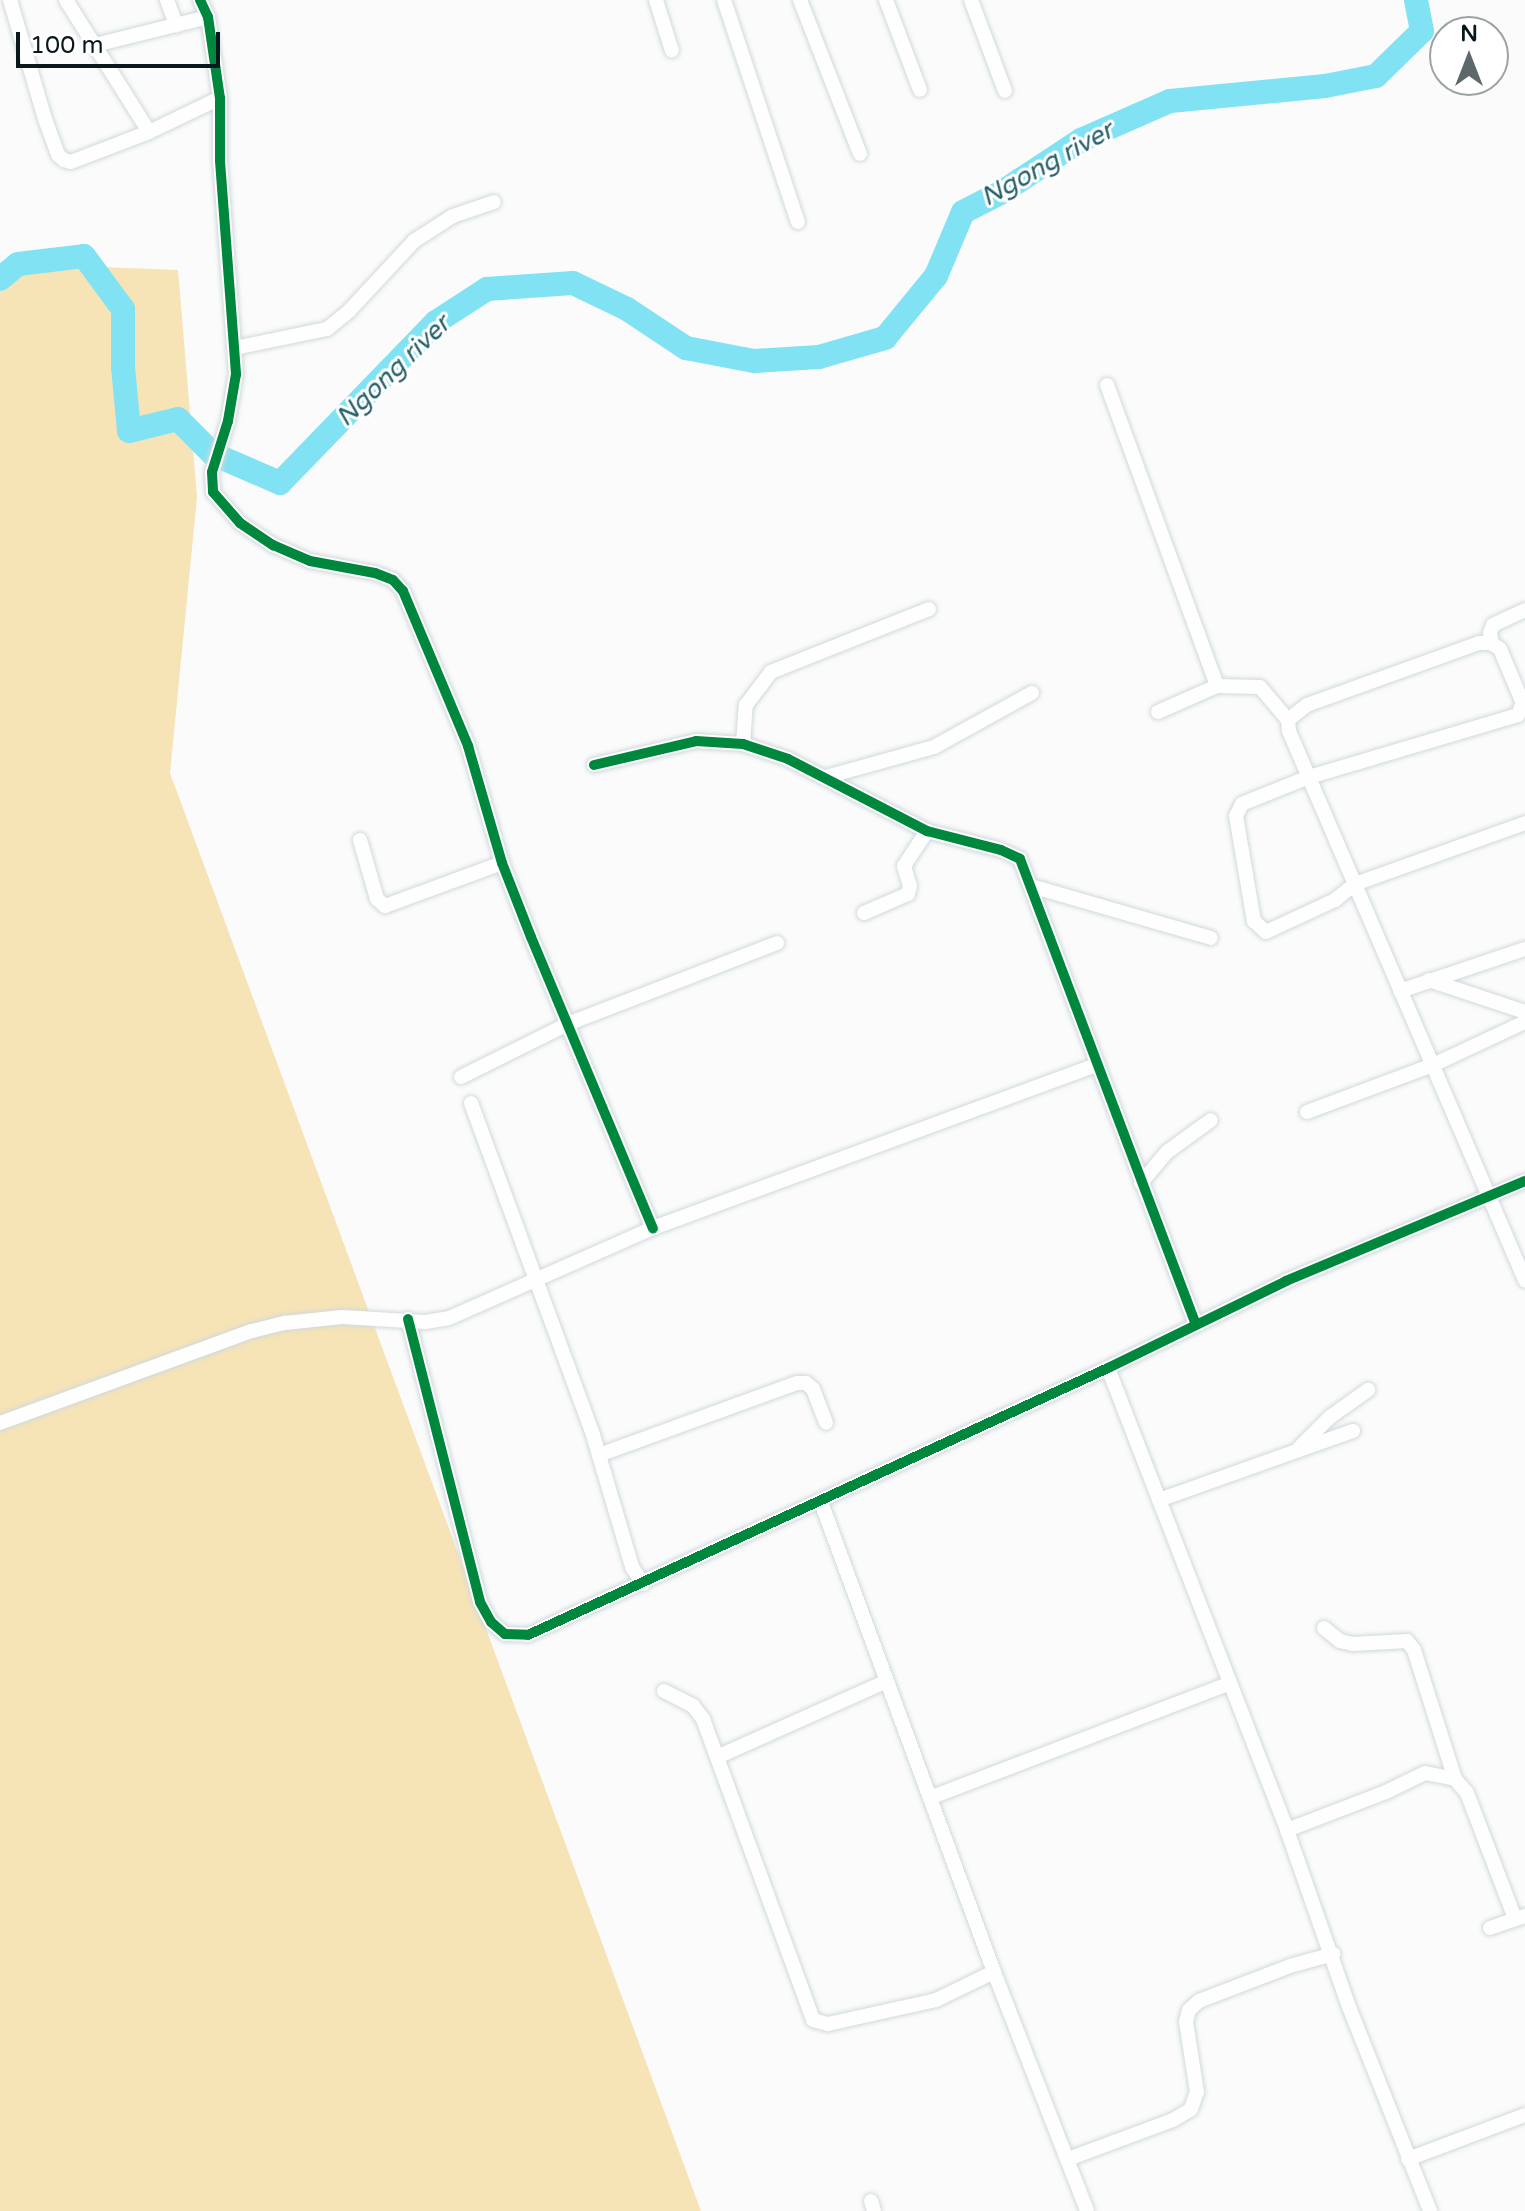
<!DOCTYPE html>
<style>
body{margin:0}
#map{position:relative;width:1525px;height:2211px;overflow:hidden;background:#fbfbfb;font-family:"Varela Round",sans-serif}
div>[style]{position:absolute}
.green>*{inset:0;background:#f6e4b7}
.river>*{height:24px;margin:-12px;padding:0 12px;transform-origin:12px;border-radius:12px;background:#80e2f3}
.roads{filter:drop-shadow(0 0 2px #d0d9dc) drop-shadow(0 0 2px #d0d9dc)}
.minor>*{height:14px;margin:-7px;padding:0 7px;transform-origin:7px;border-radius:7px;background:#fefefe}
.cycleway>*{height:10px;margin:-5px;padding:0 5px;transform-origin:5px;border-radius:5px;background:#00873e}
span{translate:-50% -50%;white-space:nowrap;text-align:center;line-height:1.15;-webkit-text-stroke:6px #fff;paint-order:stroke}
.water-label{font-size:26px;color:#28606a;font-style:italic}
.north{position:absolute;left:1429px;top:16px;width:80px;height:80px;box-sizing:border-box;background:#fff;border:2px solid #9ca3a5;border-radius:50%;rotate:0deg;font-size:22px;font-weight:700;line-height:32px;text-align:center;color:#07191d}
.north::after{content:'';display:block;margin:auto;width:28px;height:36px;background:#5c686b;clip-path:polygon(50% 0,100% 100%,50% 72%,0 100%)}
.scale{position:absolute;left:16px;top:32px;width:204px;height:36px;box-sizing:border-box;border:4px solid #07191d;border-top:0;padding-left:10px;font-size:24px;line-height:28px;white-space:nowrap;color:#07191d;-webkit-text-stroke:6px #fff;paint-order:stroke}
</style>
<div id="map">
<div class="green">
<div style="clip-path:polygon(0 263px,178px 270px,197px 497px,170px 773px,701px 2211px,0 2211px)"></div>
</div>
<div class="river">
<div style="left:0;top:279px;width:23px;rotate:-40deg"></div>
<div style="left:18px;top:264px;width:66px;rotate:-6.9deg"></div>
<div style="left:84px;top:256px;width:66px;rotate:53.7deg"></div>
<div style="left:123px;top:309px;width:58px;rotate:90deg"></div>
<div style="left:123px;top:367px;width:64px;rotate:84.6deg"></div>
<div style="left:129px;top:431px;width:50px;rotate:-13.8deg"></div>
<div style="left:178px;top:419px;width:49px;rotate:45deg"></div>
<div style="left:213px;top:454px;width:73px;rotate:23.4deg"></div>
<div style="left:280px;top:483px;width:224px;rotate:-45.9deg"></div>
<div style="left:436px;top:322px;width:61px;rotate:-32.9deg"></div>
<div style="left:487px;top:289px;width:86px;rotate:-4deg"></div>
<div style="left:573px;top:283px;width:60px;rotate:25.7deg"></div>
<div style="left:627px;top:309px;width:71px;rotate:33.5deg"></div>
<div style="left:686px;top:348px;width:69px;rotate:10.8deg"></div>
<div style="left:754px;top:361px;width:65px;rotate:-3.5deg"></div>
<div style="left:819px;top:357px;width:69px;rotate:-16.1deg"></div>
<div style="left:885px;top:338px;width:80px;rotate:-50.6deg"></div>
<div style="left:936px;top:276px;width:69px;rotate:-67.1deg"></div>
<div style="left:963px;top:212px;width:44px;rotate:-27.1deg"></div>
<div style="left:1002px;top:192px;width:95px;rotate:-33.4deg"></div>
<div style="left:1081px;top:140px;width:97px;rotate:-23.7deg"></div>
<div style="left:1170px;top:101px;width:156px;rotate:-5.5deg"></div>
<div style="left:1325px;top:86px;width:52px;rotate:-11.1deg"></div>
<div style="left:1376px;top:76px;width:64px;rotate:-44.4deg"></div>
<div style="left:1422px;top:31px;width:32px;rotate:-101deg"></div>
</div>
<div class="roads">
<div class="minor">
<div style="left:10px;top:0;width:124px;rotate:73.6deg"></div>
<div style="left:45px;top:119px;width:38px;rotate:70deg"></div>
<div style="left:58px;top:155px;width:8px;rotate:40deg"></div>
<div style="left:64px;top:160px;width:7px;rotate:16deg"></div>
<div style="left:71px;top:162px;width:84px;rotate:-21deg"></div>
<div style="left:149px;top:132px;width:79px;rotate:-25.6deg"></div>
<div style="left:66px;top:0;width:156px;rotate:57.8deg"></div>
<div style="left:167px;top:0;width:27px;rotate:70deg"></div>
<div style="left:200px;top:0;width:19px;rotate:65deg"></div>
<div style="left:208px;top:17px;width:82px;rotate:81.6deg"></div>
<div style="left:220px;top:98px;width:63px;rotate:90deg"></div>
<div style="left:220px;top:161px;width:214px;rotate:85.7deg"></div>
<div style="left:236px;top:374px;width:48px;rotate:99.7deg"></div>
<div style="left:228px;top:421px;width:53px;rotate:107.4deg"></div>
<div style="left:212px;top:472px;width:20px;rotate:87deg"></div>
<div style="left:213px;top:492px;width:41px;rotate:48.9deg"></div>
<div style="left:240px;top:523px;width:40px;rotate:34deg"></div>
<div style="left:273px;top:545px;width:40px;rotate:23.4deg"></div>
<div style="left:310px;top:561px;width:66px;rotate:10.5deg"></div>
<div style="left:375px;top:573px;width:19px;rotate:21deg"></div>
<div style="left:393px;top:580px;width:15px;rotate:48deg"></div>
<div style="left:403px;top:591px;width:168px;rotate:67.2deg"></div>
<div style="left:468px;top:746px;width:122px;rotate:73.8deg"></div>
<div style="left:502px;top:863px;width:79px;rotate:68.6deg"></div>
<div style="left:531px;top:937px;width:316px;rotate:67.3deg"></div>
<div style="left:656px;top:0;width:53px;rotate:72.6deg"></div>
<div style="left:724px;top:0;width:234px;rotate:71.6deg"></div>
<div style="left:800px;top:0;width:165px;rotate:68.7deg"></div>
<div style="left:886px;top:0;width:96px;rotate:69.3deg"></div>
<div style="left:971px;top:0;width:97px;rotate:69.5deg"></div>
<div style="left:95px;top:45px;width:116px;rotate:-13.9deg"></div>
<div style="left:235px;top:348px;width:94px;rotate:-11.7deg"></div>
<div style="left:327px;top:329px;width:28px;rotate:-39deg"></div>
<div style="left:349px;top:311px;width:96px;rotate:-47.1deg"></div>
<div style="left:414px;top:241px;width:46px;rotate:-32.7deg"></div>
<div style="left:453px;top:216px;width:43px;rotate:-18.9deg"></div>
<div style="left:1107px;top:385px;width:320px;rotate:69.9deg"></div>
<div style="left:1217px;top:686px;width:43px;rotate:1.3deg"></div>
<div style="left:1260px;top:687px;width:43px;rotate:49.7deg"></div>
<div style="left:1492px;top:644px;width:11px;rotate:-100deg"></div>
<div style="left:1490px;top:633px;width:9px;rotate:-69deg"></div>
<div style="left:1493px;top:625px;width:35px;rotate:-25deg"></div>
<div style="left:1523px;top:702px;width:14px;rotate:111deg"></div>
<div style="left:1518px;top:715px;width:218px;rotate:163.5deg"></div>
<div style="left:1309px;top:777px;width:72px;rotate:158.1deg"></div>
<div style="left:1242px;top:804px;width:13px;rotate:117deg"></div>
<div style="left:1236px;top:816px;width:107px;rotate:80.3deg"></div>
<div style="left:1254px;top:921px;width:16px;rotate:43deg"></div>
<div style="left:1266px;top:932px;width:76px;rotate:-24.9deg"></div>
<div style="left:1335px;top:900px;width:26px;rotate:-39deg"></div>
<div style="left:1355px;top:884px;width:181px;rotate:-19.7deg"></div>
<div style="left:1525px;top:708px;width:64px;rotate:-113deg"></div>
<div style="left:1500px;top:649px;width:11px;rotate:-146deg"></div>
<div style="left:1491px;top:643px;width:12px;rotate:180deg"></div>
<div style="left:1479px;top:643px;width:183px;rotate:160.2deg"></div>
<div style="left:1307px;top:705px;width:24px;rotate:142deg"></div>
<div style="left:1288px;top:720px;width:11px;rotate:85deg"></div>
<div style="left:1289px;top:731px;width:598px;rotate:66.74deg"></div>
<div style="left:1158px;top:712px;width:64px;rotate:-23.8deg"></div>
<div style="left:743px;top:744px;width:39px;rotate:-86deg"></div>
<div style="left:746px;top:705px;width:41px;rotate:-52.9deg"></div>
<div style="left:771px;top:672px;width:170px;rotate:-21.7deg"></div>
<div style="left:594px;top:765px;width:105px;rotate:-13.2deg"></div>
<div style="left:696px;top:741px;width:47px;rotate:3.7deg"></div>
<div style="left:743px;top:744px;width:47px;rotate:18.4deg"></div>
<div style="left:788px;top:759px;width:157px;rotate:27.4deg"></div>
<div style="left:927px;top:831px;width:76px;rotate:14.4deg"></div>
<div style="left:1001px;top:850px;width:21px;rotate:25deg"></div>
<div style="left:1020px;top:859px;width:496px;rotate:69.3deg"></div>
<div style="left:826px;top:777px;width:112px;rotate:-15.5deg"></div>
<div style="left:934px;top:747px;width:112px;rotate:-28.9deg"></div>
<div style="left:360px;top:840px;width:61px;rotate:73.9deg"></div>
<div style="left:377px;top:899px;width:11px;rotate:41deg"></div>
<div style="left:385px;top:906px;width:125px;rotate:-20.2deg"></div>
<div style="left:1031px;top:886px;width:187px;rotate:16.1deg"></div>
<div style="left:864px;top:913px;width:48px;rotate:-23.4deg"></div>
<div style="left:908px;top:894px;width:8px;rotate:-76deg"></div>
<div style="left:910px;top:886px;width:21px;rotate:-107deg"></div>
<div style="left:904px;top:866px;width:42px;rotate:-56.7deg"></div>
<div style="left:1429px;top:980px;width:101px;rotate:18.4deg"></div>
<div style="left:1400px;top:991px;width:132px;rotate:-18.6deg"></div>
<div style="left:461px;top:1077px;width:122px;rotate:-26.4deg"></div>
<div style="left:570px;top:1023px;width:222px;rotate:-21.1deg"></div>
<div style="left:471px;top:1103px;width:354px;rotate:69.8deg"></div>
<div style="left:593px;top:1435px;width:138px;rotate:73.5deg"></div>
<div style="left:632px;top:1567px;width:20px;rotate:57deg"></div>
<div style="left:1307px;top:1112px;width:134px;rotate:-20.5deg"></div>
<div style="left:1433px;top:1065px;width:102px;rotate:-25.1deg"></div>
<div style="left:1141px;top:1183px;width:40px;rotate:-50deg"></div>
<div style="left:1167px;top:1152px;width:54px;rotate:-36deg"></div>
<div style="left:408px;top:1319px;width:292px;rotate:75.7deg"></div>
<div style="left:480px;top:1602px;width:23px;rotate:61deg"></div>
<div style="left:491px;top:1622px;width:18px;rotate:41deg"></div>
<div style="left:505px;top:1634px;width:23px;rotate:2deg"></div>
<div style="left:528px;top:1635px;width:639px;rotate:-24.72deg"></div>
<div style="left:1108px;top:1368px;width:198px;rotate:-26deg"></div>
<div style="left:1286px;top:1281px;width:259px;rotate:-22.7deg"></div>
<div style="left:1108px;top:1368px;width:495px;rotate:68.8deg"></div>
<div style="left:1287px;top:1830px;width:188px;rotate:70.7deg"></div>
<div style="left:1349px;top:2007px;width:219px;rotate:68.3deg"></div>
<div style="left:0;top:1423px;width:268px;rotate:-20.1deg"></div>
<div style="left:252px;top:1331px;width:34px;rotate:-14deg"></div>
<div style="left:285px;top:1323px;width:57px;rotate:-6deg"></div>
<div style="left:342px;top:1317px;width:83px;rotate:3.4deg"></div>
<div style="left:425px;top:1322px;width:24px;rotate:-9deg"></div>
<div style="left:449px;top:1318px;width:223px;rotate:-23.8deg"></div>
<div style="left:653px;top:1228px;width:472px;rotate:-20.2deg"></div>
<div style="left:1299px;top:1448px;width:44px;rotate:-45deg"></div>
<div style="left:1330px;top:1417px;width:47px;rotate:-35.4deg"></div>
<div style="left:599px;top:1455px;width:211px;rotate:-20deg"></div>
<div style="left:797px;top:1383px;width:9px"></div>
<div style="left:806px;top:1383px;width:9px;rotate:41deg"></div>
<div style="left:813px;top:1389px;width:36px;rotate:69deg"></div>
<div style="left:1159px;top:1500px;width:206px;rotate:-19.6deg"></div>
<div style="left:821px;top:1502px;width:501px;rotate:69.79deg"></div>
<div style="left:994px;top:1972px;width:256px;rotate:68.7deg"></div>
<div style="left:1324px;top:1628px;width:21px;rotate:39deg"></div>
<div style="left:1340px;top:1641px;width:13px;rotate:13deg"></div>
<div style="left:1353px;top:1644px;width:54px;rotate:-3.2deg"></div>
<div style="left:1407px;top:1641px;width:11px;rotate:52deg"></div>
<div style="left:1414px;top:1650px;width:135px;rotate:72.4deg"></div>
<div style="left:664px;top:1691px;width:33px;rotate:27deg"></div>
<div style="left:693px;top:1706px;width:16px;rotate:52deg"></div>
<div style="left:703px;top:1719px;width:320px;rotate:69.9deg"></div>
<div style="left:813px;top:2020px;width:16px;rotate:15deg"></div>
<div style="left:828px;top:2024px;width:111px;rotate:-12.5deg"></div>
<div style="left:936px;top:2000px;width:64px;rotate:-25.8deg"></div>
<div style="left:717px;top:1757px;width:186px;rotate:-24.1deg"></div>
<div style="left:932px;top:1797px;width:319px;rotate:-20.9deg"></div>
<div style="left:1287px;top:1830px;width:106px;rotate:-21deg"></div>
<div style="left:1386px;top:1792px;width:43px;rotate:-26deg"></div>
<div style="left:1425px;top:1773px;width:31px;rotate:11deg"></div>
<div style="left:1455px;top:1779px;width:18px;rotate:49deg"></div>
<div style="left:1467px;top:1793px;width:135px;rotate:69.1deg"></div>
<div style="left:1490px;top:1928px;width:37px;rotate:-19deg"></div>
<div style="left:1068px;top:2159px;width:112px;rotate:-20.4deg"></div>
<div style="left:1173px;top:2120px;width:21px;rotate:-31deg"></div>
<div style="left:1191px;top:2109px;width:18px;rotate:-71deg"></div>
<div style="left:1197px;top:2092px;width:71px;rotate:-98.9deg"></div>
<div style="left:1186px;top:2022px;width:12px;rotate:-76deg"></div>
<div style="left:1189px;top:2010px;width:13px;rotate:-42deg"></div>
<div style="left:1199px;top:2001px;width:97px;rotate:-21deg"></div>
<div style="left:1290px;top:1966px;width:45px;rotate:-15.6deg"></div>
<div style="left:1408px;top:2159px;width:125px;rotate:-20.6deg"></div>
<div style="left:871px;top:2201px;width:10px;rotate:73deg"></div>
</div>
</div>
<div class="cycleway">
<div style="left:200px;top:0;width:19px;rotate:65deg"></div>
<div style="left:208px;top:17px;width:82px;rotate:81.6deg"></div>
<div style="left:220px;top:98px;width:63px;rotate:90deg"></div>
<div style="left:220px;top:161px;width:214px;rotate:85.7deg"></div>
<div style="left:236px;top:374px;width:48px;rotate:99.7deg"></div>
<div style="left:228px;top:421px;width:53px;rotate:107.4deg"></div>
<div style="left:212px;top:472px;width:20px;rotate:87deg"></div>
<div style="left:213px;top:492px;width:41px;rotate:48.9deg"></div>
<div style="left:240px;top:523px;width:40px;rotate:34deg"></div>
<div style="left:273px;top:545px;width:40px;rotate:23.4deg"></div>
<div style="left:310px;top:561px;width:66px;rotate:10.5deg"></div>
<div style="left:375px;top:573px;width:19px;rotate:21deg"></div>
<div style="left:393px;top:580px;width:15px;rotate:48deg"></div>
<div style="left:403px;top:591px;width:168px;rotate:67.2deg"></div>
<div style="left:468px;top:746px;width:122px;rotate:73.8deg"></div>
<div style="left:502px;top:863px;width:79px;rotate:68.6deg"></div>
<div style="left:531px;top:937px;width:316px;rotate:67.3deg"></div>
<div style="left:594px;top:765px;width:105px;rotate:-13.2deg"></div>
<div style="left:696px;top:741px;width:47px;rotate:3.7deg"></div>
<div style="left:743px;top:744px;width:47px;rotate:18.4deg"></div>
<div style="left:788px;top:759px;width:157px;rotate:27.4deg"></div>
<div style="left:927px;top:831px;width:76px;rotate:14.4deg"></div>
<div style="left:1001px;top:850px;width:21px;rotate:25deg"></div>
<div style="left:1020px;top:859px;width:496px;rotate:69.3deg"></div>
<div style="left:408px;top:1319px;width:292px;rotate:75.7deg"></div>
<div style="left:480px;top:1602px;width:23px;rotate:61deg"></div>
<div style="left:491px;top:1622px;width:18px;rotate:41deg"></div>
<div style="left:505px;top:1634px;width:23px;rotate:2deg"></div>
<div style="left:528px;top:1635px;width:639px;rotate:-24.72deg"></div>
<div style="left:1108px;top:1368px;width:198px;rotate:-26deg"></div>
<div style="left:1286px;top:1281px;width:259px;rotate:-22.7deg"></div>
</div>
<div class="water-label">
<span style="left:1047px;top:164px;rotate:-29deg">Ngong river</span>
<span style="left:393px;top:371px;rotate:-44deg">Ngong river</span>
</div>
<div class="north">N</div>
<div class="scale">100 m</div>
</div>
